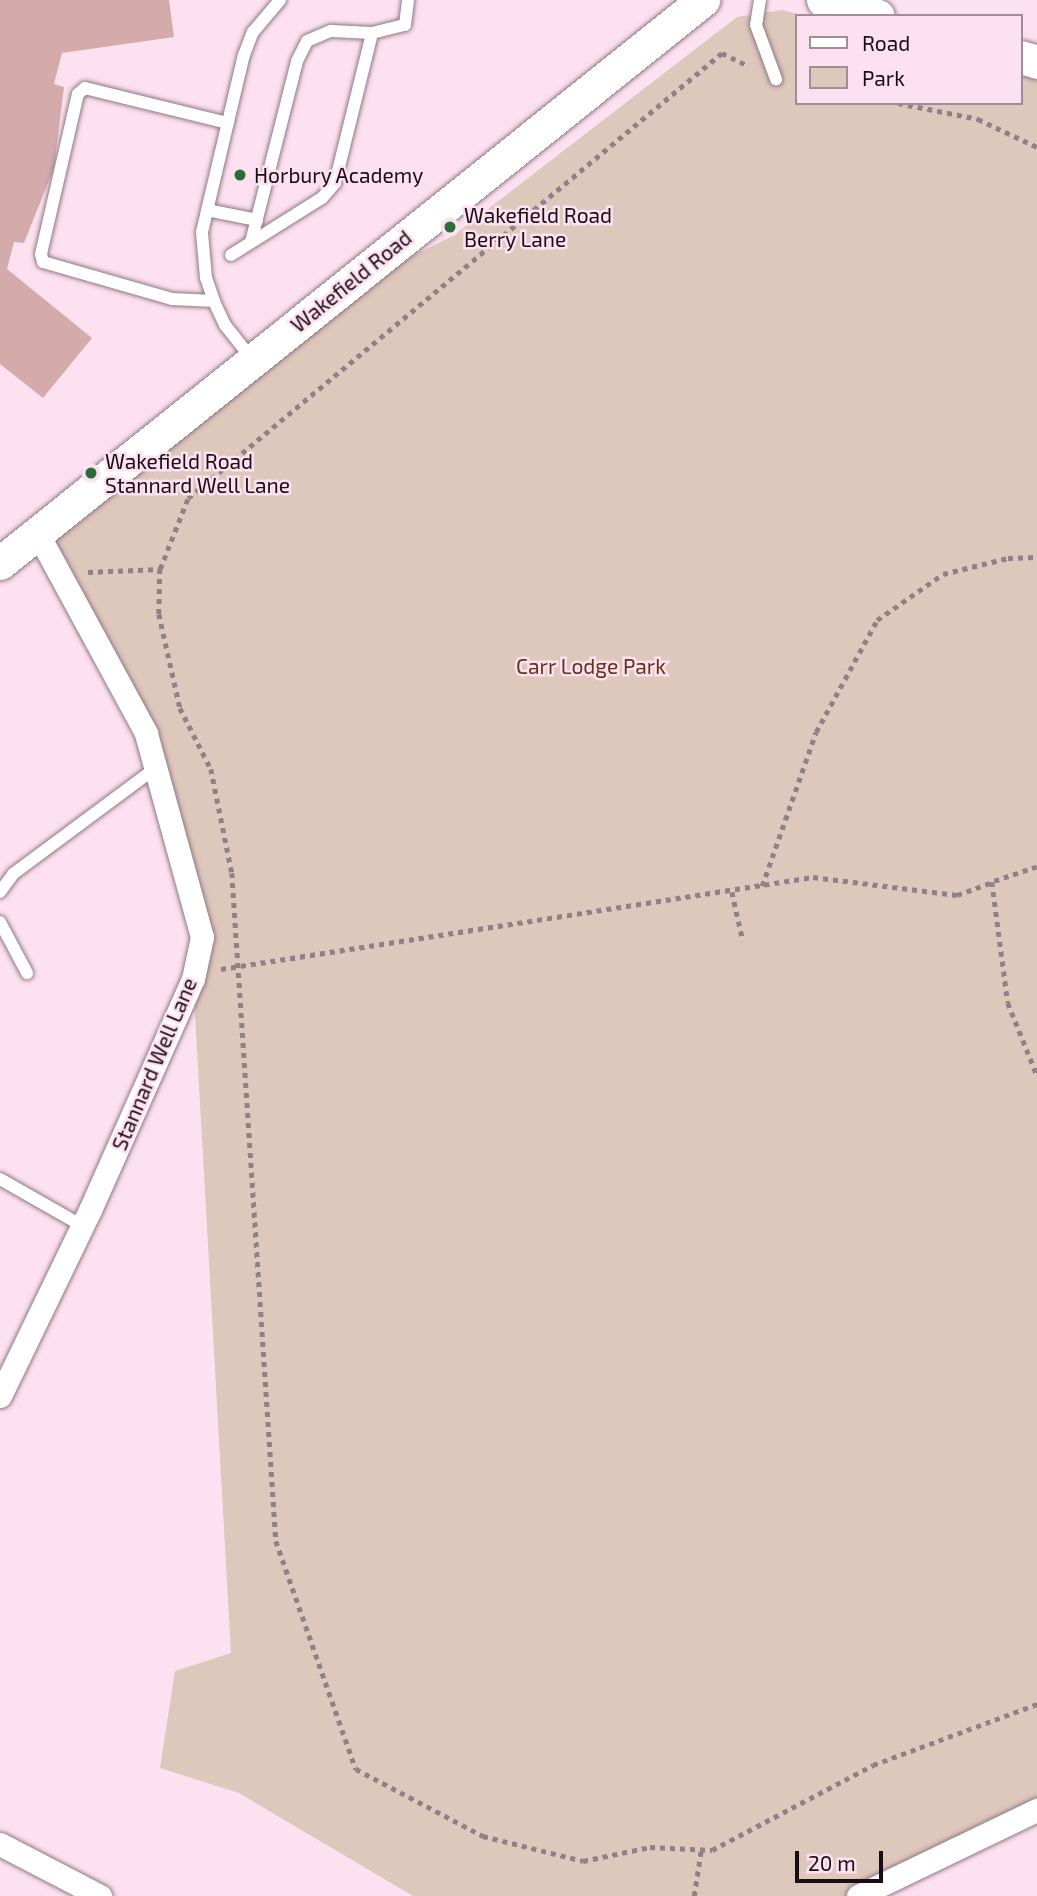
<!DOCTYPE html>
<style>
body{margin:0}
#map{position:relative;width:1037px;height:1896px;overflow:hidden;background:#fde1f0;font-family:"Exo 2",sans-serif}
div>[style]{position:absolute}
.green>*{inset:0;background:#dec7bb}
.building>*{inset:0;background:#d5aaab}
.path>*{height:4.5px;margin-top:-2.25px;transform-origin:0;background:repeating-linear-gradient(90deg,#927f89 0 5px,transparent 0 10px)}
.roads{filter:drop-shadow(0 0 2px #907784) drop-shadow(0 0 2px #907784)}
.lane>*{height:12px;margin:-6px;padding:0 6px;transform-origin:6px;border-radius:6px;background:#fff}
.street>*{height:23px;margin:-11.5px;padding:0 11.5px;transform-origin:11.5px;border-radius:11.5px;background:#fff}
.secondary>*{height:33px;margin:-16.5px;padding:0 16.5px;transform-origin:16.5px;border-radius:16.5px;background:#fff}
.dots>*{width:19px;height:19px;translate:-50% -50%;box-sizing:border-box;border:4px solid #fde1f0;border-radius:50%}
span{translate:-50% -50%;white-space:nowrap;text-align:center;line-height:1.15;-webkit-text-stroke:5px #fde1f0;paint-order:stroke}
.poi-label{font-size:21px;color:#180f14}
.left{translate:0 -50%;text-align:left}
.street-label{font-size:21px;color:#180f14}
.park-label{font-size:21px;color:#623214}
.legend{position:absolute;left:795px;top:14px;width:228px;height:91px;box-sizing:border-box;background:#fde1f0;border:2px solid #a18d98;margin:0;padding:9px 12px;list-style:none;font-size:21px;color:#180f14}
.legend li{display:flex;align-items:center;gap:14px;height:35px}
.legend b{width:35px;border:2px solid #a18d98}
.scale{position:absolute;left:795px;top:1851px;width:88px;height:32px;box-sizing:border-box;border:4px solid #180f14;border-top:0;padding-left:9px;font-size:21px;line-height:24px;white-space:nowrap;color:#180f14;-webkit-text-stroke:5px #fde1f0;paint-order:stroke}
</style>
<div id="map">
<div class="green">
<div style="clip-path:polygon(782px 10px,806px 16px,797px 16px,797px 103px,1021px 103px,1021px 72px,1037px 76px,1037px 1810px,858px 1896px,413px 1896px,239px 1793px,160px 1768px,175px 1671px,231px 1653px,193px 979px,202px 937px,146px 733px,37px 532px,336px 293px,453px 236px,737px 17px)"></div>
</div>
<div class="building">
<div style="clip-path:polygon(0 0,169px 0,174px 37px,62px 53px,54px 84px,64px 87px,54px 168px,24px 243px,14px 242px,7px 269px,92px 338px,43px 398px,0 364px)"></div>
</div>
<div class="path">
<div style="left:898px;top:103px;width:82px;rotate:11.3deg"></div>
<div style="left:978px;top:119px;width:65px;rotate:25.4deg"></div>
<div style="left:160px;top:569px;width:45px;rotate:91.3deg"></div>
<div style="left:159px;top:614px;width:96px;rotate:77.4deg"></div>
<div style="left:180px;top:708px;width:68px;rotate:63.1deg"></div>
<div style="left:211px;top:769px;width:106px;rotate:78.6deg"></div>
<div style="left:232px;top:873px;width:669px;rotate:86.23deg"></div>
<div style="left:276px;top:1541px;width:242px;rotate:70.7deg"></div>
<div style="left:356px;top:1769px;width:144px;rotate:27.8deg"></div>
<div style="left:483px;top:1836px;width:103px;rotate:14deg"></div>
<div style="left:583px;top:1861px;width:68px;rotate:-11.8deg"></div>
<div style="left:650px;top:1847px;width:62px;rotate:2.8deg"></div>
<div style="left:712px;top:1850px;width:182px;rotate:-27.8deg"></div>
<div style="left:873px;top:1765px;width:175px;rotate:-20.4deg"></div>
<div style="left:88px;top:572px;width:72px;rotate:-2.4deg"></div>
<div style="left:160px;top:569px;width:76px;rotate:-68.5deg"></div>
<div style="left:188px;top:498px;width:695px;rotate:-39.81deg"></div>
<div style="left:722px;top:53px;width:30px;rotate:26deg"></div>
<div style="left:1037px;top:867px;width:47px;rotate:161.6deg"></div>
<div style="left:992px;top:882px;width:122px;rotate:82.5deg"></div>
<div style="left:1008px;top:1003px;width:78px;rotate:68.1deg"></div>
<div style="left:762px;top:886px;width:163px;rotate:-70.7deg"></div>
<div style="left:816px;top:732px;width:128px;rotate:-61.4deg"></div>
<div style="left:877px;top:620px;width:80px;rotate:-34.9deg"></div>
<div style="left:943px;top:574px;width:67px;rotate:-13.8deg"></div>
<div style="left:1008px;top:558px;width:29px;rotate:-2deg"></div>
<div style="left:732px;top:892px;width:50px;rotate:77.3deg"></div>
<div style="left:221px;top:969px;width:599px;rotate:-8.83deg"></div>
<div style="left:813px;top:877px;width:145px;rotate:7.1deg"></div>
<div style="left:957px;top:895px;width:37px;rotate:-20deg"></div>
<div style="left:694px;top:1896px;width:47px;rotate:-81.3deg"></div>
</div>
<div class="roads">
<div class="lane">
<div style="left:760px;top:0;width:25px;rotate:99deg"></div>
<div style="left:756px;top:25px;width:58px;rotate:69.7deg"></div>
<div style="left:207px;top:210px;width:51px;rotate:11.3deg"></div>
<div style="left:251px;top:242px;width:187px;rotate:-75.7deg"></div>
<div style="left:297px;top:61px;width:22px;rotate:-63deg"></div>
<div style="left:307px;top:41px;width:26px;rotate:-23deg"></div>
<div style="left:331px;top:31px;width:41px;rotate:2.8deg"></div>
<div style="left:372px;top:33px;width:34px;rotate:-14deg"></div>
<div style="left:405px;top:25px;width:25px;rotate:-83deg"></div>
<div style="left:231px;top:255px;width:107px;rotate:-32.1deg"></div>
<div style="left:322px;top:198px;width:20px;rotate:-49deg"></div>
<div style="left:335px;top:183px;width:154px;rotate:-76.1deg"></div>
<div style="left:214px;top:301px;width:42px;rotate:-177.3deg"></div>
<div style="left:172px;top:299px;width:134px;rotate:-164deg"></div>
<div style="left:43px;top:262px;width:8px;rotate:-104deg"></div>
<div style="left:41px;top:254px;width:164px;rotate:-77deg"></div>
<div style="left:78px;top:94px;width:9px;rotate:-41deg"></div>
<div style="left:85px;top:88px;width:147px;rotate:13.8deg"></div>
<div style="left:252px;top:359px;width:43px;rotate:-128.5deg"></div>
<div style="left:225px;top:325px;width:26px;rotate:-115deg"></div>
<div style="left:214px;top:301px;width:24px;rotate:-109deg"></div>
<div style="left:206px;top:278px;width:46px;rotate:-95deg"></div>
<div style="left:202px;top:232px;width:182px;rotate:-76.7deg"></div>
<div style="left:244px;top:55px;width:25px;rotate:-69deg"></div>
<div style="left:253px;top:32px;width:42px;rotate:-49.8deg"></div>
<div style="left:0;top:892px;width:22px;rotate:-54deg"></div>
<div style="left:13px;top:874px;width:179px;rotate:-36.6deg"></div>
<div style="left:0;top:922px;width:58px;rotate:62.1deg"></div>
<div style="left:0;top:1179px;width:93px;rotate:29.6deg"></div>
</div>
<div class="street">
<div style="left:0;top:1396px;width:207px;rotate:-64.2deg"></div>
<div style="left:90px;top:1210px;width:253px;rotate:-66deg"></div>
<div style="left:193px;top:979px;width:43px;rotate:-77.9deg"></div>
<div style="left:202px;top:937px;width:212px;rotate:-105.4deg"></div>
<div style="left:146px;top:733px;width:229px;rotate:-118.5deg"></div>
<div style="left:0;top:1844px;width:113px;rotate:27.5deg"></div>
<div style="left:858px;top:1896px;width:199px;rotate:-25.7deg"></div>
</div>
<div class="secondary">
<div style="left:823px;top:0;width:57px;rotate:16.2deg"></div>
<div style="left:1021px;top:57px;width:17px;rotate:17deg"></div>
<div style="left:0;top:563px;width:901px;rotate:-38.69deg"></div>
</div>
</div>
<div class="dots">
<div style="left:240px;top:175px;background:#2a6d39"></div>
<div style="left:450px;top:227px;background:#2a6d39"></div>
<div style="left:91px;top:473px;background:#2a6d39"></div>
</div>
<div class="poi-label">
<span class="left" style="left:254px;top:175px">Horbury Academy</span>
<span class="left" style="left:464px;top:227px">Wakefield Road<br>Berry Lane</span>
<span class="left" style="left:105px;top:473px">Wakefield Road<br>Stannard Well Lane</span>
</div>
<div class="street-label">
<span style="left:351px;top:281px;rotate:-39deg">Wakefield Road</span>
<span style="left:154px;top:1064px;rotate:-67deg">Stannard Well Lane</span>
</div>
<div class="park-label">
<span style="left:591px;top:666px">Carr Lodge Park</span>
</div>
<ul class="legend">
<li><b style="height:9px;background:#fff"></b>Road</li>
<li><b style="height:19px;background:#dec7bb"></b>Park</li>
</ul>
<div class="scale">20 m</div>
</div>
